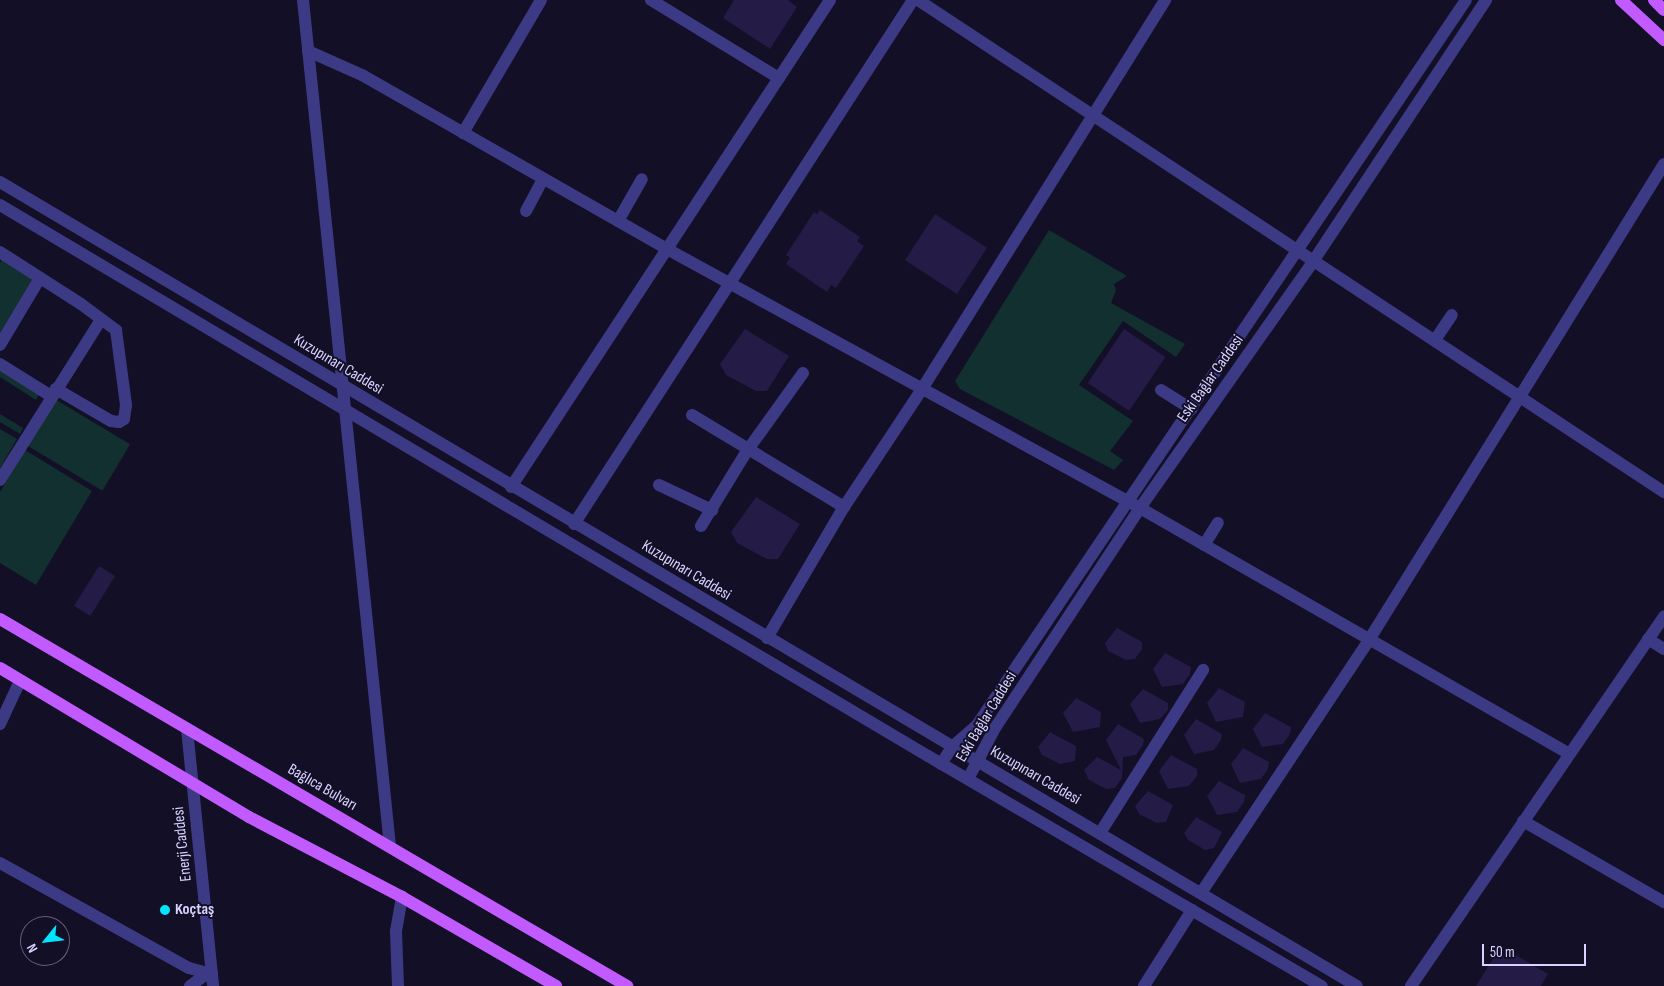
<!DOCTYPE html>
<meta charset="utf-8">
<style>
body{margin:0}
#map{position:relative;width:1664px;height:986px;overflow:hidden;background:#130f26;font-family:"Sofia Sans Condensed",sans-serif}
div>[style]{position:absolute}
.green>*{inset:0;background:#12302f;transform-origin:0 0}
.building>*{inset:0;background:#241b47;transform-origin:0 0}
.minor>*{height:12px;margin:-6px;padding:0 6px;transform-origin:6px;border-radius:6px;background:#3d3a85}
.major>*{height:12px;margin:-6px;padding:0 6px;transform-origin:6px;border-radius:6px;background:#c25bff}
.dots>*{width:14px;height:14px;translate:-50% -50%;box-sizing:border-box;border:2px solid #130f26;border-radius:50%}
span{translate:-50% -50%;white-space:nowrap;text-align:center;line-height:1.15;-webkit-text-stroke:4px #130f26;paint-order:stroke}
.street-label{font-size:16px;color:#d9d4ff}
.poi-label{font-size:16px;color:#d9d4ff;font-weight:700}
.left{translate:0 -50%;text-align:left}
.north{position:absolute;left:20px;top:916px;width:50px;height:50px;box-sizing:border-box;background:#130f26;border:1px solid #625e7d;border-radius:50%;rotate:241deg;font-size:14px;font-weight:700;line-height:20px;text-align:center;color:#d9d4ff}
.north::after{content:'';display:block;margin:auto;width:18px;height:22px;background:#00e5ff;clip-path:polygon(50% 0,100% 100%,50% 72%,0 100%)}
.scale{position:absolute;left:1482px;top:944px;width:104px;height:22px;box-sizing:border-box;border:2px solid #d9d4ff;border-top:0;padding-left:6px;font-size:15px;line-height:18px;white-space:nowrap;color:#d9d4ff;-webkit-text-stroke:4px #130f26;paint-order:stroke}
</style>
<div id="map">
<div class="green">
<div style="clip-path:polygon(1049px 230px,1127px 276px,1114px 284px,1116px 290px,1111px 303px,1185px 344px,1176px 357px,1123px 321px,1079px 385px,1133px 421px,1110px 451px,1123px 460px,1114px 470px,960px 389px,955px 381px)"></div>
<div style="clip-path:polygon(2px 259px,34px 277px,0 334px,0 263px)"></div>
<div style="clip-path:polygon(0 368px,39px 394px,36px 400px,0 377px)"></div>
<div style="left:53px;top:398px;width:90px;height:54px;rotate:31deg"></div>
<div style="clip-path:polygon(0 414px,23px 428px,20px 434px,0 422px)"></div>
<div style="clip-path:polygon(0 429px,17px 439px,0 468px)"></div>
<div style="clip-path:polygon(25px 450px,92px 491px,36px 585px,0 563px,0 492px)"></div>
</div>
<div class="building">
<div style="clip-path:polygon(734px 0,788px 0,797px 7px,770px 49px,723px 18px)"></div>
<div style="clip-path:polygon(820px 210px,860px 237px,857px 241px,864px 246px,836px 288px,831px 285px,827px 292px,786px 264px,790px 258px,786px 255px,814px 212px,817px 214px)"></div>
<div style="left:935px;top:214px;width:62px;height:55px;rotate:33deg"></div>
<div style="clip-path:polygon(745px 329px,789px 356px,767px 391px,756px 391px,726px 375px,720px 364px)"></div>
<div style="left:1124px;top:329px;width:50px;height:65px;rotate:34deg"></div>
<div style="clip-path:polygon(756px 497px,800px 524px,778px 559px,767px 559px,737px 543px,731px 532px)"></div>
<div style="left:99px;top:566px;width:19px;height:47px;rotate:32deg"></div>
<div style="clip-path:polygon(1117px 628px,1142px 642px,1142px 649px,1135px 659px,1126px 660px,1108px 651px,1105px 643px)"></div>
<div style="clip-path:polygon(1165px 653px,1191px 667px,1190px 674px,1183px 684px,1162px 687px,1153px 669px)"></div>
<div style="clip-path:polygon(1219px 688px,1245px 702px,1243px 717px,1216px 722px,1207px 703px)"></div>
<div style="clip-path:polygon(1143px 689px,1168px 703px,1168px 710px,1160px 719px,1140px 723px,1130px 704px)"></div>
<div style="clip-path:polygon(1076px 698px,1101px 712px,1100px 727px,1073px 732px,1063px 713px)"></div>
<div style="clip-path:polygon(1265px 713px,1291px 727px,1290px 734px,1283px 744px,1262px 747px,1253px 729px)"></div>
<div style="clip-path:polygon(1196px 719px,1222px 734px,1221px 740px,1214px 750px,1194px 754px,1184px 735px)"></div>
<div style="clip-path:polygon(1118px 724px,1144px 739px,1143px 745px,1136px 755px,1123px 757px,1122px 778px,1115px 788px,1106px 789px,1089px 780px,1084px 770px,1097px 757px,1121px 770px,1106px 740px)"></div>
<div style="clip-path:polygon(1050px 732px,1076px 746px,1075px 761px,1060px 764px,1042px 755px,1038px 747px)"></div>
<div style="clip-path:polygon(1243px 748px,1269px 762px,1268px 769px,1261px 779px,1240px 783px,1231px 764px)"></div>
<div style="clip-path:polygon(1171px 755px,1197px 769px,1197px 776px,1189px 786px,1168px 789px,1159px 771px)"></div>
<div style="clip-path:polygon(1219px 781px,1245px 795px,1244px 802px,1237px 812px,1217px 815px,1207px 796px)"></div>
<div style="clip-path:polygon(1148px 791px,1173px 805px,1166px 822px,1157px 823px,1139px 814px,1135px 806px)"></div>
<div style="clip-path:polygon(1196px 817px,1222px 832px,1214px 848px,1205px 850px,1188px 840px,1184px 833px)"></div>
<div style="clip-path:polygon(1501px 946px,1548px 974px,1541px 986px,1476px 986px)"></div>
</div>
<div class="minor">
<div style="left:303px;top:0;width:850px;rotate:84.13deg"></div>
<div style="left:651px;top:0;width:150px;rotate:31.4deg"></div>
<div style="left:918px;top:0;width:894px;rotate:33.41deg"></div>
<div style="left:308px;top:51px;width:59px;rotate:24deg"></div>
<div style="left:362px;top:75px;width:351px;rotate:29.7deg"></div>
<div style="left:667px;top:249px;width:539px;rotate:28.7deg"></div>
<div style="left:1140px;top:508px;width:492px;rotate:29.8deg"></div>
<div style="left:463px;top:133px;width:154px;rotate:-59.6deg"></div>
<div style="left:0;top:182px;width:1577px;rotate:30.65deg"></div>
<div style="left:0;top:205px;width:1079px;rotate:30.7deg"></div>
<div style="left:928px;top:756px;width:456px;rotate:30.3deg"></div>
<div style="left:526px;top:211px;width:36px;rotate:-62deg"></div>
<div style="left:618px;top:221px;width:48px;rotate:-60.3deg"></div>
<div style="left:0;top:252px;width:96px;rotate:32.7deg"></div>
<div style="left:81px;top:304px;width:44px;rotate:36.6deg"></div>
<div style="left:116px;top:330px;width:76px;rotate:82.4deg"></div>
<div style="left:126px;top:405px;width:14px;rotate:98deg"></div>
<div style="left:124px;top:419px;width:6px;rotate:149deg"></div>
<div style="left:119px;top:422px;width:8px;rotate:-173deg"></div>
<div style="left:111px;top:421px;width:64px;rotate:-149.8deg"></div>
<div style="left:1435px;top:340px;width:30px;rotate:-56deg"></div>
<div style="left:0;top:345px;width:78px;rotate:-59.2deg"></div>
<div style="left:0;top:364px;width:60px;rotate:32.1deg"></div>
<div style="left:1161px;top:390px;width:36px;rotate:32deg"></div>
<div style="left:692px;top:415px;width:178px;rotate:31.2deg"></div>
<div style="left:0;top:480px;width:188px;rotate:-57.8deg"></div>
<div style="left:659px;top:485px;width:59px;rotate:25.3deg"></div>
<div style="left:511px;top:487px;width:582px;rotate:-56.77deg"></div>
<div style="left:574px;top:524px;width:624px;rotate:-57.1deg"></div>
<div style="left:701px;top:526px;width:88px;rotate:-58.5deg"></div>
<div style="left:747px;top:451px;width:96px;rotate:-54.3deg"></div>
<div style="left:1204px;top:545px;width:26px;rotate:-58deg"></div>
<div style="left:767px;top:638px;width:152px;rotate:-59.6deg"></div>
<div style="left:844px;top:507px;width:141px;rotate:-56.5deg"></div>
<div style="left:922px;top:389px;width:459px;rotate:-58deg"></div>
<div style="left:1648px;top:639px;width:19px;rotate:32deg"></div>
<div style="left:0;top:724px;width:47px;rotate:-65.1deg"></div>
<div style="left:187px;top:729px;width:258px;rotate:84.2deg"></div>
<div style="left:941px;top:764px;width:20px;rotate:-57deg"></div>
<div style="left:952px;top:747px;width:33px;rotate:-41deg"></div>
<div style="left:977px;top:725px;width:874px;rotate:-56deg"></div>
<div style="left:968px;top:779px;width:58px;rotate:-62.1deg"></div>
<div style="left:995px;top:728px;width:263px;rotate:-56.6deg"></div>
<div style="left:1140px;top:508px;width:303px;rotate:-54.9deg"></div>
<div style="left:1314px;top:260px;width:312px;rotate:-56.5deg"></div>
<div style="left:1523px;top:821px;width:163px;rotate:29.9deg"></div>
<div style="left:1100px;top:833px;width:193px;rotate:-57.7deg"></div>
<div style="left:0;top:863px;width:216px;rotate:29.1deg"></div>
<div style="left:189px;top:968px;width:24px;rotate:15deg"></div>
<div style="left:1201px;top:893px;width:304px;rotate:-56.4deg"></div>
<div style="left:1369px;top:640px;width:560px;rotate:-58.21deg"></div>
<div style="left:190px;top:986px;width:19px;rotate:-36deg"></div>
<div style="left:398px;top:986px;width:55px;rotate:-92.1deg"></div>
<div style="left:396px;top:931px;width:35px;rotate:-80deg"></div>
<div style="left:1144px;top:986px;width:90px;rotate:-57.7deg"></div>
<div style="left:1411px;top:986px;width:448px;rotate:-55.6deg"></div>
</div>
<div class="major">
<div style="left:1621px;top:0;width:59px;rotate:42.9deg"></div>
<div style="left:1654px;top:0;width:14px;rotate:45deg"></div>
<div style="left:0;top:619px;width:727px;rotate:30.34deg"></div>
<div style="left:0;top:668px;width:290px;rotate:30.9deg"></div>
<div style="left:249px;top:817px;width:173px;rotate:27.6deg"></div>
<div style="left:402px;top:897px;width:178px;rotate:30deg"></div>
</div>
<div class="dots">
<div style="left:165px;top:910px;background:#00e5ff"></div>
</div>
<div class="street-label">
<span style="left:338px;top:365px;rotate:31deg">Kuzupınarı Caddesi</span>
<span style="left:1211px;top:379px;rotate:-55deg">Eski Bağlar Caddesi</span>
<span style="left:686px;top:571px;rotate:31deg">Kuzupınarı Caddesi</span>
<span style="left:987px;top:717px;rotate:-59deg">Eski Bağlar Caddesi</span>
<span style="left:1035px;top:776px;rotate:30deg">Kuzupınarı Caddesi</span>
<span style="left:322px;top:788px;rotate:30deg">Bağlıca Bulvarı</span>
<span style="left:183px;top:844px;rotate:-96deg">Enerji Caddesi</span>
</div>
<div class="poi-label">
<span class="left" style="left:175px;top:910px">Koçtaş</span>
</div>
<div class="north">N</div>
<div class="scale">50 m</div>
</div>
